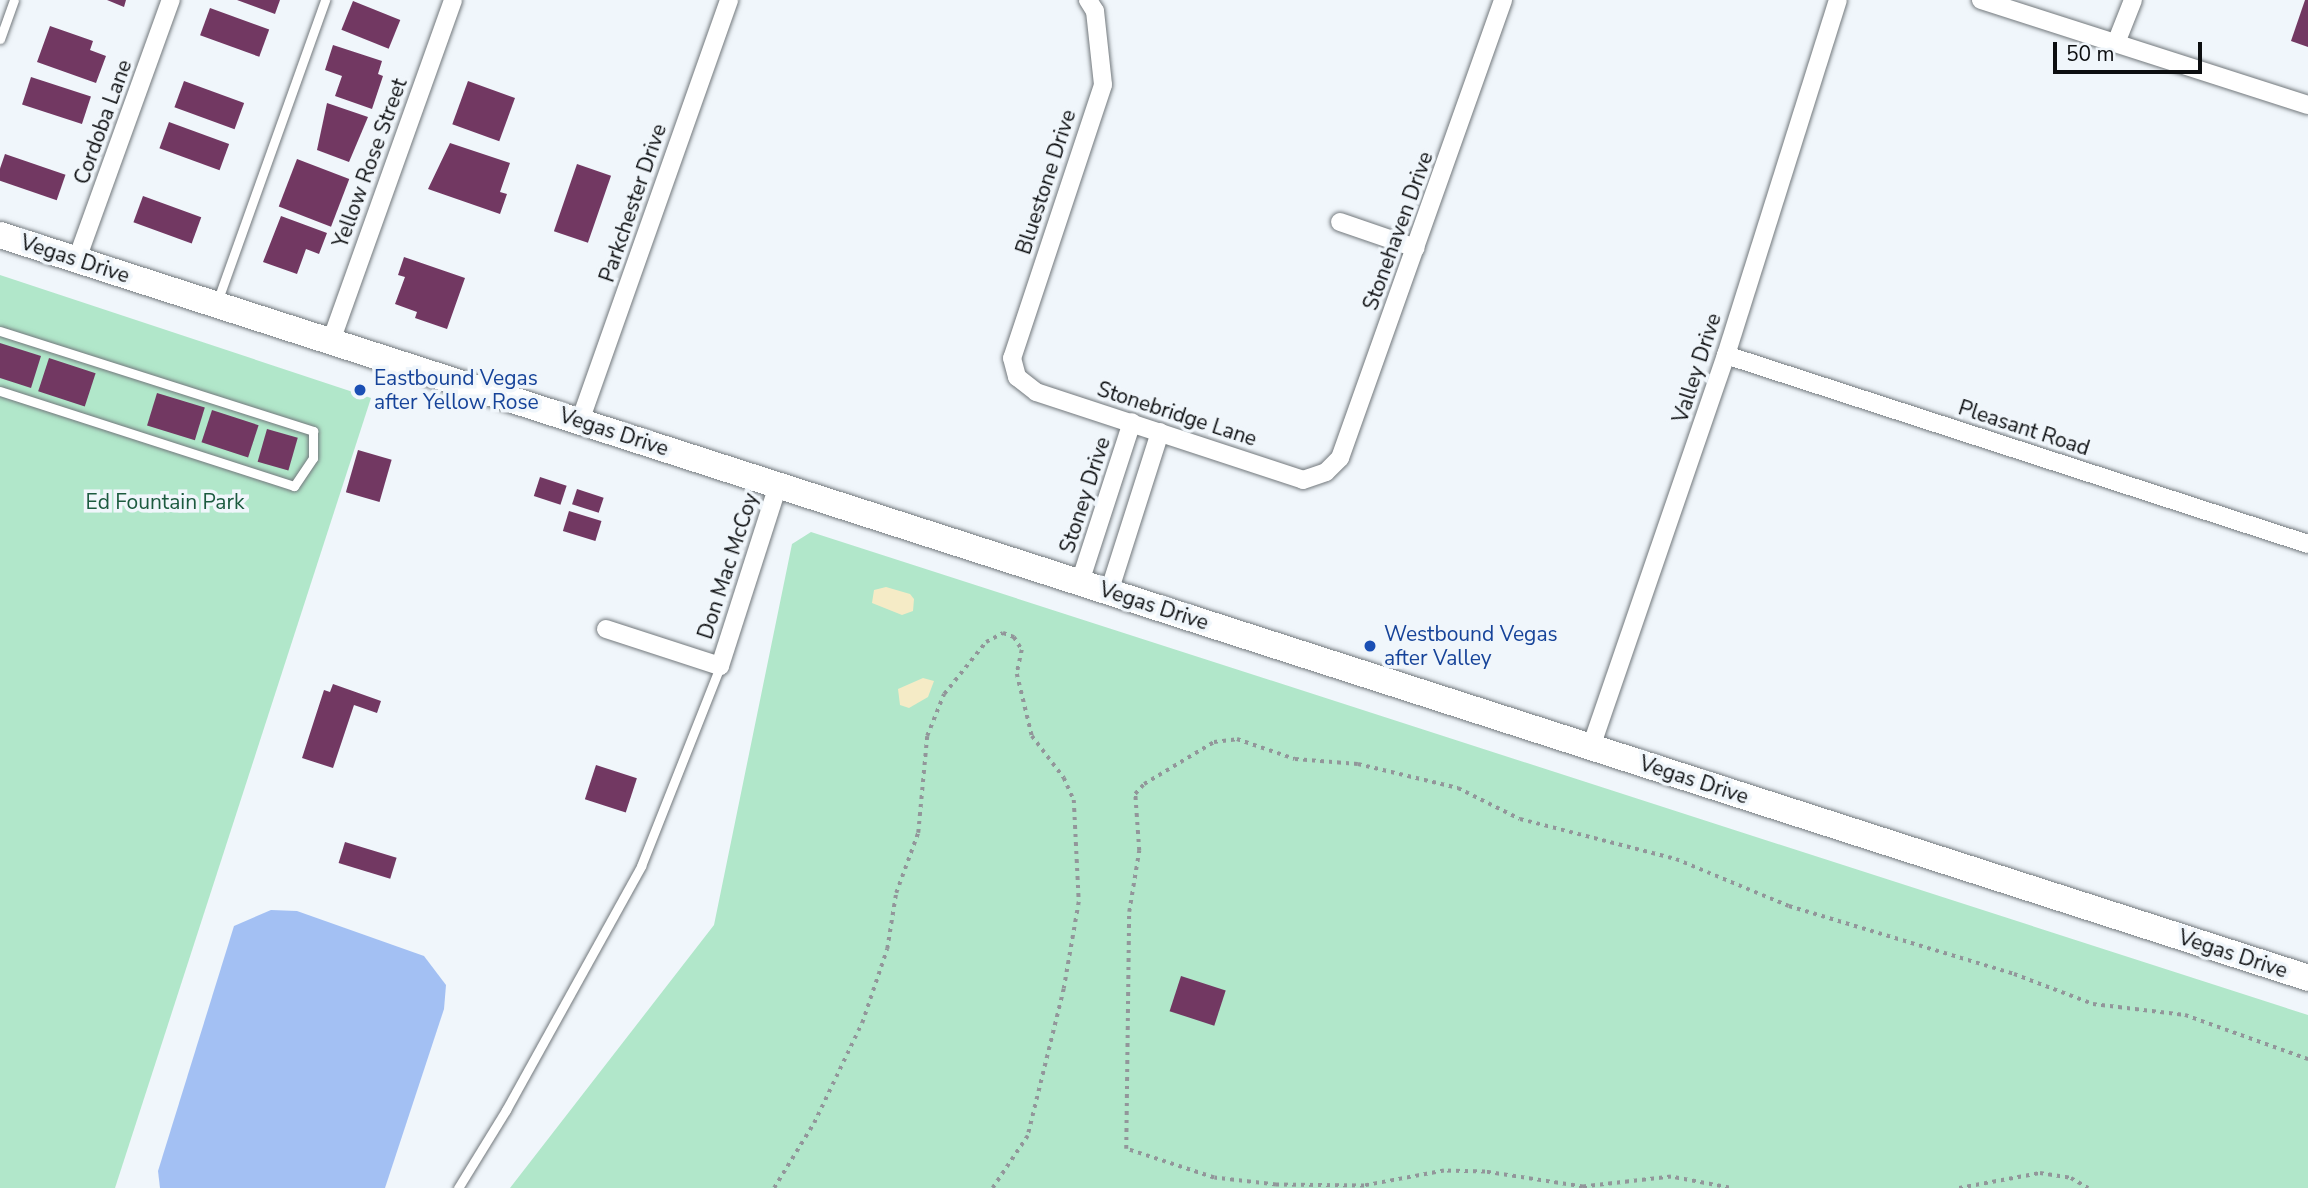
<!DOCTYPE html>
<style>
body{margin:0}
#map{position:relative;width:2308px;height:1188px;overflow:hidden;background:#f0f6fb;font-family:"Nunito Sans",sans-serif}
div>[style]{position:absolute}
.green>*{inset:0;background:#b1e7ca}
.sand>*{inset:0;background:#f5ebc6}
.water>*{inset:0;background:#a3c0f3}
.building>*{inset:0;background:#723862;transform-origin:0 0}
.path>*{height:3.5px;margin-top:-1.75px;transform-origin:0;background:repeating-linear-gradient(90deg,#92969a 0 3.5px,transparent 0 8.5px)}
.roads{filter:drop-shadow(0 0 2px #72787c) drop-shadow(0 0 2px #72787c)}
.lane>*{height:9px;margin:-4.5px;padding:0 4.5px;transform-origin:4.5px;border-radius:4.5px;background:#fff}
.street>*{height:18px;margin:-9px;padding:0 9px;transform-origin:9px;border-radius:9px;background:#fff}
.secondary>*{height:26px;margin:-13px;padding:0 13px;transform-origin:13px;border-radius:13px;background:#fff}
.dots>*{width:19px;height:19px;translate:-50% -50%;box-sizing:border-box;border:4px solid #f0f6fb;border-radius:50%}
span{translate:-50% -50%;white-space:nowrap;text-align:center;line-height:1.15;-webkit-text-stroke:7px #f0f6fb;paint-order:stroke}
.street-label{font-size:21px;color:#0c0e10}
.transit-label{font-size:21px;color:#164399}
.left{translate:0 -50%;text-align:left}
.park-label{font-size:21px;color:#1c5a3f}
.scale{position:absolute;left:2053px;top:42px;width:149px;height:32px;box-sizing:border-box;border:4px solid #0c0e10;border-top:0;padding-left:9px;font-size:21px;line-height:24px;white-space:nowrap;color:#0c0e10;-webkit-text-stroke:5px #f0f6fb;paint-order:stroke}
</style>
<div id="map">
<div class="green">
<div style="clip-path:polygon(0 275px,371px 398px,115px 1188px,0 1188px)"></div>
<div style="clip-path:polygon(811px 532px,2308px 1015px,2308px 1188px,510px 1188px,714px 925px,792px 544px)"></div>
</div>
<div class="sand">
<div style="clip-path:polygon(886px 587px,910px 594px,914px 599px,913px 611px,902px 615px,872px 603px,874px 590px)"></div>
<div style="clip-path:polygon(923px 678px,934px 681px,928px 697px,909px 708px,900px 705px,898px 689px)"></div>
</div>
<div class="water">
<div style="clip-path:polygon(271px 910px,297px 911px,424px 956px,446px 985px,444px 1009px,385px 1188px,160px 1188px,158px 1171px,234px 926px)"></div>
</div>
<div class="building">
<div style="clip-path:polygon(107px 0,126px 0,124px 7px)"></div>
<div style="clip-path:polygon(237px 0,280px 0,275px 14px)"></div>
<div style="clip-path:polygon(2305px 0,2308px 0,2308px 47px,2291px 41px)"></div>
<div style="left:353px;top:1px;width:51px;height:31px;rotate:22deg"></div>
<div style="left:210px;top:8px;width:63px;height:29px;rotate:20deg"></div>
<div style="clip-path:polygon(50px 26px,93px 41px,90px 50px,106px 56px,96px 83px,37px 62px)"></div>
<div style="clip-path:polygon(333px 45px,382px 61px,378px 74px,383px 76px,372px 109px,335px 96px,342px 76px,325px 70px)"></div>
<div style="left:31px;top:77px;width:63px;height:29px;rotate:18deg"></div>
<div style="left:184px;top:81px;width:64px;height:28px;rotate:20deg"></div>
<div style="left:468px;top:81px;width:50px;height:46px;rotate:20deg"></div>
<div style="clip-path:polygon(327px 103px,368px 117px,349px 162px,317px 150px)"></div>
<div style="left:169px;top:122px;width:64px;height:28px;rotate:20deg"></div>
<div style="clip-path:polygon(450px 143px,510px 163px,500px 192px,507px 194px,500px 214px,428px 189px)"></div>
<div style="left:5px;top:154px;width:64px;height:27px;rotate:19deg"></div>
<div style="left:297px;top:159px;width:56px;height:51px;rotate:21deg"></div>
<div style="left:577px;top:164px;width:36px;height:71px;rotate:19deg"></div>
<div style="left:143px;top:196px;width:62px;height:28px;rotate:20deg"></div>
<div style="clip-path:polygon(281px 216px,327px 233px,319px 254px,306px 249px,297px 274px,263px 262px)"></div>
<div style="clip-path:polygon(404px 257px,465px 278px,447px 329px,415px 318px,417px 312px,395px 304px,405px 277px,398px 275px)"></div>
<div style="clip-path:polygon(0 343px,41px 356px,31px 388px,0 378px)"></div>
<div style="left:49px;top:358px;width:49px;height:35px;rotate:18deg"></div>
<div style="left:157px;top:393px;width:50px;height:34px;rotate:17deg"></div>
<div style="left:212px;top:410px;width:49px;height:34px;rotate:18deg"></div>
<div style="left:267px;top:429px;width:32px;height:34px;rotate:16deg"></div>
<div style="left:358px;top:450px;width:35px;height:44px;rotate:16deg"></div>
<div style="left:540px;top:477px;width:28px;height:20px;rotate:18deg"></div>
<div style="left:577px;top:489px;width:28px;height:16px;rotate:18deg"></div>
<div style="left:569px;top:511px;width:34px;height:21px;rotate:17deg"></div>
<div style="clip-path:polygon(333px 684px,381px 701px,377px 713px,354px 705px,333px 768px,302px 758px,324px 690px,330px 692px)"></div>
<div style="left:596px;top:765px;width:43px;height:36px;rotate:18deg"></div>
<div style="left:345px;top:842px;width:54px;height:22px;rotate:17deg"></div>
<div style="left:1181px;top:976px;width:47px;height:37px;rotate:18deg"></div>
</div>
<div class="path">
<div style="left:774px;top:1188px;width:76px;rotate:-58.4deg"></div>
<div style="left:814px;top:1123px;width:111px;rotate:-64.4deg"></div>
<div style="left:862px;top:1023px;width:78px;rotate:-71.3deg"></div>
<div style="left:887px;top:949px;width:57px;rotate:-80.9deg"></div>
<div style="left:896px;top:893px;width:64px;rotate:-69.9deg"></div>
<div style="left:918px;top:833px;width:97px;rotate:-84.7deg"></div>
<div style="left:927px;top:736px;width:45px;rotate:-68deg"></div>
<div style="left:944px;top:694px;width:67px;rotate:-51.1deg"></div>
<div style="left:986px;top:642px;width:19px;rotate:-28deg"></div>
<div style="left:1003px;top:633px;width:12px;rotate:20deg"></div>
<div style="left:1014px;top:637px;width:15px;rotate:58deg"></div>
<div style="left:1022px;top:650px;width:25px;rotate:102deg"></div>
<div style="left:1017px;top:674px;width:64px;rotate:76.4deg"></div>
<div style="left:1032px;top:736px;width:53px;rotate:52.7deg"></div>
<div style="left:1064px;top:778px;width:24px;rotate:66deg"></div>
<div style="left:1074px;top:800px;width:102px;rotate:87.2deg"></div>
<div style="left:1079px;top:902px;width:88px;rotate:99.8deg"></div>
<div style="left:1064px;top:989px;width:151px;rotate:103.8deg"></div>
<div style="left:1028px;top:1136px;width:63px;rotate:123.9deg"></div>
<div style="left:1729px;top:1188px;width:59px;rotate:-169.3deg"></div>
<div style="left:1671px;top:1177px;width:89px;rotate:173.5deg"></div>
<div style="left:1583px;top:1187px;width:99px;rotate:-171.3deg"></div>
<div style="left:1485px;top:1172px;width:41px;rotate:-178.6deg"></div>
<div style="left:1444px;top:1171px;width:81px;rotate:169.4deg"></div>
<div style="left:1364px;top:1186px;width:88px;rotate:-179.3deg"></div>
<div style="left:1276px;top:1185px;width:62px;rotate:-173.6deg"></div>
<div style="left:1214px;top:1178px;width:93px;rotate:-161.8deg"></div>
<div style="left:1126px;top:1149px;width:237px;rotate:-89.3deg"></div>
<div style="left:1129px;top:912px;width:62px;rotate:-80.7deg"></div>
<div style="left:1139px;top:851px;width:57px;rotate:-94deg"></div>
<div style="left:1135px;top:794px;width:13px;rotate:-48deg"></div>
<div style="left:1144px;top:784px;width:82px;rotate:-31deg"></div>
<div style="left:1214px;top:742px;width:23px;rotate:-7deg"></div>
<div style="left:1237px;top:739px;width:61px;rotate:19deg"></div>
<div style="left:1295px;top:759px;width:63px;rotate:4.5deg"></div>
<div style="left:1358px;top:764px;width:103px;rotate:13.5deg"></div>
<div style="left:1458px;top:788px;width:69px;rotate:26.6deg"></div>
<div style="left:1520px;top:819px;width:161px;rotate:14.4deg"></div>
<div style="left:1676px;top:859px;width:122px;rotate:22.6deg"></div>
<div style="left:1789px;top:906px;width:235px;rotate:16.8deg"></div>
<div style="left:2014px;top:974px;width:85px;rotate:20.8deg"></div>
<div style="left:2093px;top:1004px;width:93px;rotate:6.8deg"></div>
<div style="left:2185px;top:1015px;width:131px;rotate:19.7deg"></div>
<div style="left:1959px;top:1188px;width:82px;rotate:-10.5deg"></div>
<div style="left:2040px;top:1173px;width:31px;rotate:9deg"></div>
<div style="left:2071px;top:1178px;width:20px;rotate:30deg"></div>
</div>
<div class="roads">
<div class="lane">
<div style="left:0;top:39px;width:41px;rotate:-70.3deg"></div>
<div style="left:217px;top:302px;width:321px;rotate:-70.3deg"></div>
<div style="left:0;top:331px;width:329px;rotate:17.7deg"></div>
<div style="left:313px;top:431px;width:27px;rotate:90deg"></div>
<div style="left:313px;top:458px;width:34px;rotate:124deg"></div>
<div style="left:294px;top:486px;width:309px;rotate:-162.1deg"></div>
<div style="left:458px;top:1188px;width:92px;rotate:-58.4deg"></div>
<div style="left:506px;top:1110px;width:279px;rotate:-61deg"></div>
<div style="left:641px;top:866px;width:215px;rotate:-68.4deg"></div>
</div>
<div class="street">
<div style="left:1088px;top:0;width:13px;rotate:58deg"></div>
<div style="left:1095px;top:11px;width:74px;rotate:83.8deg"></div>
<div style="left:1103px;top:85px;width:288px;rotate:108.4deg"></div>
<div style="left:1012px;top:358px;width:20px;rotate:75deg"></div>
<div style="left:1017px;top:377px;width:24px;rotate:38deg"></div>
<div style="left:1036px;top:392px;width:281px;rotate:18.2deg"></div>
<div style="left:1303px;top:480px;width:24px;rotate:-19deg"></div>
<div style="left:1326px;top:472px;width:20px;rotate:-45deg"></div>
<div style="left:1340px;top:458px;width:486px;rotate:-70.4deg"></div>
<div style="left:1981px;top:0;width:343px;rotate:17.8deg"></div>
<div style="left:2116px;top:43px;width:46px;rotate:-68.4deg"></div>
<div style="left:1340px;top:222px;width:80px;rotate:18.9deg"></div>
<div style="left:77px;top:259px;width:276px;rotate:-70.1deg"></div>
<div style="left:331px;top:341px;width:362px;rotate:-70.3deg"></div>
<div style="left:1726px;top:355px;width:612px;rotate:17.99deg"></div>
<div style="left:580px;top:421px;width:447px;rotate:-70.5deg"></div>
<div style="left:1080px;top:582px;width:168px;rotate:-72deg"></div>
<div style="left:1109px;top:592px;width:168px;rotate:-72.3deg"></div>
<div style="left:606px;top:629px;width:120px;rotate:18deg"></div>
<div style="left:720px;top:666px;width:190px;rotate:-72.2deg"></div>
<div style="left:1591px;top:747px;width:415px;rotate:-71deg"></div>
<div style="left:1726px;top:355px;width:372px;rotate:-72.5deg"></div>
</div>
<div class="secondary">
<div style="left:0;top:235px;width:2425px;rotate:17.84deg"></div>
</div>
</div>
<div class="dots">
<div style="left:360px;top:390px;background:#1a4fb4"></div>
<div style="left:1370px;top:646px;background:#1a4fb4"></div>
</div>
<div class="street-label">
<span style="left:103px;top:122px;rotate:-70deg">Cordoba Lane</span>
<span style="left:370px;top:163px;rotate:-70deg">Yellow Rose Street</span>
<span style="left:1046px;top:182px;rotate:-72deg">Bluestone Drive</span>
<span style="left:633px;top:203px;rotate:-71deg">Parkchester Drive</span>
<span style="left:1398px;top:231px;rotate:-70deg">Stonehaven Drive</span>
<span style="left:75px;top:259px;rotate:18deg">Vegas Drive</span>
<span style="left:1697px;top:368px;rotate:-72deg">Valley Drive</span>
<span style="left:1177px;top:414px;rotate:18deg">Stonebridge Lane</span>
<span style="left:2024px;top:428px;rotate:18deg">Pleasant Road</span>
<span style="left:614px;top:432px;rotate:18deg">Vegas Drive</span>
<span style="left:1085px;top:495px;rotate:-72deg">Stoney Drive</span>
<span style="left:728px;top:566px;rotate:-72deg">Don Mac McCoy</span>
<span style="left:1154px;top:606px;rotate:18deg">Vegas Drive</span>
<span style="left:1694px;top:780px;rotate:18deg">Vegas Drive</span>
<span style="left:2233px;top:954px;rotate:18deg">Vegas Drive</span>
</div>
<div class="transit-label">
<span class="left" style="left:374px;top:390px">Eastbound Vegas<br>after Yellow Rose</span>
<span class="left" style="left:1384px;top:646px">Westbound Vegas<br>after Valley</span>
</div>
<div class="park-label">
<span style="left:165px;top:502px">Ed Fountain Park</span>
</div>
<div class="scale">50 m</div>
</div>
